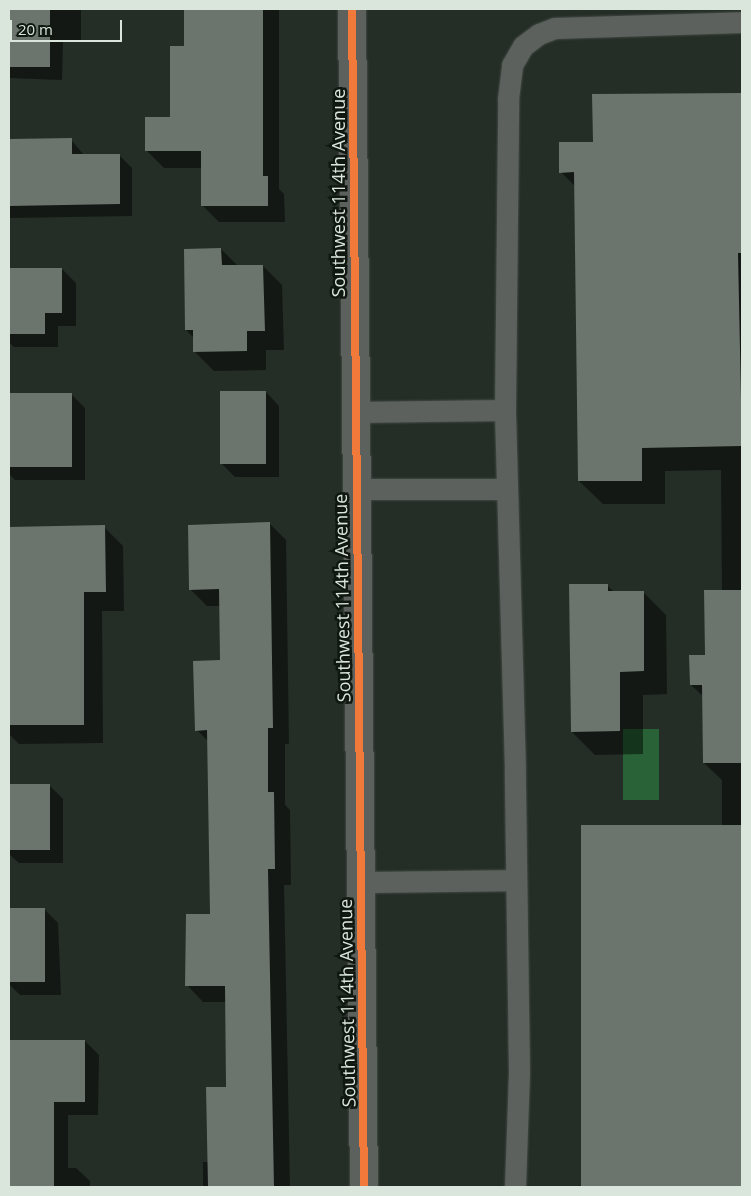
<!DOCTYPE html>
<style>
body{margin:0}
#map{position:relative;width:751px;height:1196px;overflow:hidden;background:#242d26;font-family:"Open Sans",sans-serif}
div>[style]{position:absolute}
.water>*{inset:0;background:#286236;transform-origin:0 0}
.shadow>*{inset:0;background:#0007}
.building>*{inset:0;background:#6c746e;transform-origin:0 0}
.roads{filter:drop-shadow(0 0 1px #424a44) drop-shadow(0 0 1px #424a44)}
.service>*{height:21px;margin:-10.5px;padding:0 10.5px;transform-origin:10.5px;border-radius:10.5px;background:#5d615d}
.tertiary>*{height:28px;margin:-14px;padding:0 14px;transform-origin:14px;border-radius:14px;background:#5d615d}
.cycleway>*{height:8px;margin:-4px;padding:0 4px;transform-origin:4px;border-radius:4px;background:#f17a3a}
span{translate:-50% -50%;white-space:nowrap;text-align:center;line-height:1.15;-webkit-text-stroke:5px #101711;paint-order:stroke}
.street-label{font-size:18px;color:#dae5db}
.frame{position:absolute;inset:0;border:10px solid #dae5db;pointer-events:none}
.scale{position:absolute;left:10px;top:20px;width:112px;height:22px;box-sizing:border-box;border:2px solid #dae5db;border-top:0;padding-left:6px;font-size:15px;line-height:18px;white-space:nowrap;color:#dae5db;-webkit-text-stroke:4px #101711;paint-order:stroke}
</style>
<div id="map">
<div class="water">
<div style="left:623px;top:729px;width:36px;height:71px"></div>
</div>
<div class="shadow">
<div style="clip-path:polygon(9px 9px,81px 9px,81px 41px,63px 41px,62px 80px,9px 78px)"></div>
<div style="clip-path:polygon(185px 9px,279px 9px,279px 189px,284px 194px,285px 222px,219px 222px,202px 205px,202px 168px,164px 168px,147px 151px,171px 118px,185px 48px)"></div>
<div style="clip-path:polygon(742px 94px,742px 1187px,569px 1187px,586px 1185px,722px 826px,722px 780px,704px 763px,704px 697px,691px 685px,706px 656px,722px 591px,721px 470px,665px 471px,665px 504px,603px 504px,579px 481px,576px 187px,561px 172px,594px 143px,593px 95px)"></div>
<div style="clip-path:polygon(71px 140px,84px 155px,119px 155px,132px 168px,132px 216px,10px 218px,9px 141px)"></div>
<div style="clip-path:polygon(221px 249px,238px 266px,263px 266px,282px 285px,284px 350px,266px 350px,266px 370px,214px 371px,194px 351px,194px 338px,186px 330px)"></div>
<div style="clip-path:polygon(9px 269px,62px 269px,76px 283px,76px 326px,58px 326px,58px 347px,14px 347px,9px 342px)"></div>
<div style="clip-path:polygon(266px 392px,279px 406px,279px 477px,235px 477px,221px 463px)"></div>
<div style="clip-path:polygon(9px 394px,71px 394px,85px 408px,85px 480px,15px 480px,9px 474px)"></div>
<div style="clip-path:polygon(269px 523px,286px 540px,289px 744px,285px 744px,285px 805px,290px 810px,291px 885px,284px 885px,290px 1187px,203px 1187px,203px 1162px,209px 1162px,227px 1088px,226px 1002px,203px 1002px,187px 985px,212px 915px,209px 742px,197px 730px,222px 661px,220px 606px,207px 606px,191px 590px)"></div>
<div style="clip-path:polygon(104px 527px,123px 546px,124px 611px,102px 611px,103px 743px,19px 744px,9px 734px,9px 528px)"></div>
<div style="clip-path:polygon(607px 585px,615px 593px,643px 592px,666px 615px,667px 694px,643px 695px,643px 754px,595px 755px,572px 732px)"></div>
<div style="clip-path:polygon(9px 785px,49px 785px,63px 799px,63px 863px,19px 863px,9px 854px)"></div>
<div style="clip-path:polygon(9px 909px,44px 909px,58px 923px,61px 995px,20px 995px,9px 984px)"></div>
<div style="clip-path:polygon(9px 1041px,85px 1041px,99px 1055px,98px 1115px,68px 1115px,68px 1168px,76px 1168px,90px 1181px,90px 1187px,9px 1187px)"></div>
</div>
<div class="building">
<div style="left:9px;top:9px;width:41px;height:58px"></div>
<div style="clip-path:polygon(184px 9px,263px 9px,263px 176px,268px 176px,268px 206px,201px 206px,201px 151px,145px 151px,145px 117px,170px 117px,170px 46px,184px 46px)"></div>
<div style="clip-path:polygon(742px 93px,742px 253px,738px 253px,742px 446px,642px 448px,642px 481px,578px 481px,574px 172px,559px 173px,559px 142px,593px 142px,592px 94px)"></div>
<div style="clip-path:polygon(72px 138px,72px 154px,120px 154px,120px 204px,9px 206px,9px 139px)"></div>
<div style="clip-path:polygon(221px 248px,222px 265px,263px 265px,265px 331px,247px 331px,247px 351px,193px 352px,193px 330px,185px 330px,184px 249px)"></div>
<div style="clip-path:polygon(9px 268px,62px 268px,62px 313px,45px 313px,45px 334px,9px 334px)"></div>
<div style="left:220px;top:391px;width:46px;height:73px"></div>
<div style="left:9px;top:393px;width:63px;height:74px"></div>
<div style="clip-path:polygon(270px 522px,273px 728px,268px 728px,268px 792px,274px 792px,275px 869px,268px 869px,274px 1187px,208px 1187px,206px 1087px,226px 1087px,225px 986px,185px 986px,186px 914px,210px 914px,207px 730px,195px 731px,193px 661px,220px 660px,219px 589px,189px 590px,188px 525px)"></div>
<div style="clip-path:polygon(105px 525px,106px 592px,84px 592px,84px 725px,9px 725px,9px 527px)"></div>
<div style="clip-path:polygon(569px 584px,608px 584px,608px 591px,644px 591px,644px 671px,620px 672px,620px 731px,571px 732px)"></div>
<div style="clip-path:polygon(704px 590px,742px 590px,742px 763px,703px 763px,702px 685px,690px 685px,689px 655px,705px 655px)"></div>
<div style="left:9px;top:784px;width:41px;height:66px"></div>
<div style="left:742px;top:825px;width:362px;height:161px;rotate:90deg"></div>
<div style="left:9px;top:908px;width:36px;height:74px"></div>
<div style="clip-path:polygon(9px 1040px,85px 1040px,85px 1102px,54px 1102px,54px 1187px,9px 1187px)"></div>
</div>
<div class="roads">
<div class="service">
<div style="left:355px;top:412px;width:150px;rotate:-0.8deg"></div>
<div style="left:356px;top:489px;width:151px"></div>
<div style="left:360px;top:882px;width:156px;rotate:-0.7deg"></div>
<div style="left:515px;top:1187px;width:115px;rotate:-88deg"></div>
<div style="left:519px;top:1072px;width:302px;rotate:-90.8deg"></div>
<div style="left:515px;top:770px;width:360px;rotate:-91.6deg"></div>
<div style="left:505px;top:410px;width:311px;rotate:-89.4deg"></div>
<div style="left:508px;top:99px;width:34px;rotate:-83deg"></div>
<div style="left:512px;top:65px;width:22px;rotate:-60deg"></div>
<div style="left:523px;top:46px;width:20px;rotate:-37deg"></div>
<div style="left:539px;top:34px;width:17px;rotate:-21deg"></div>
<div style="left:555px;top:28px;width:187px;rotate:-1.8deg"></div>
</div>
<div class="tertiary">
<div style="left:352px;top:9px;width:1178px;rotate:89.42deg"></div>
</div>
</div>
<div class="cycleway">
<div style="left:352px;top:9px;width:1178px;rotate:89.42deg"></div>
</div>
<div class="street-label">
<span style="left:338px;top:193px;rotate:-90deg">Southwest 114th Avenue</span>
<span style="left:342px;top:598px;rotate:-91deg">Southwest 114th Avenue</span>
<span style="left:347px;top:1003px;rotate:-91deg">Southwest 114th Avenue</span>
</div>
<div class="frame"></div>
<div class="scale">20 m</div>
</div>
